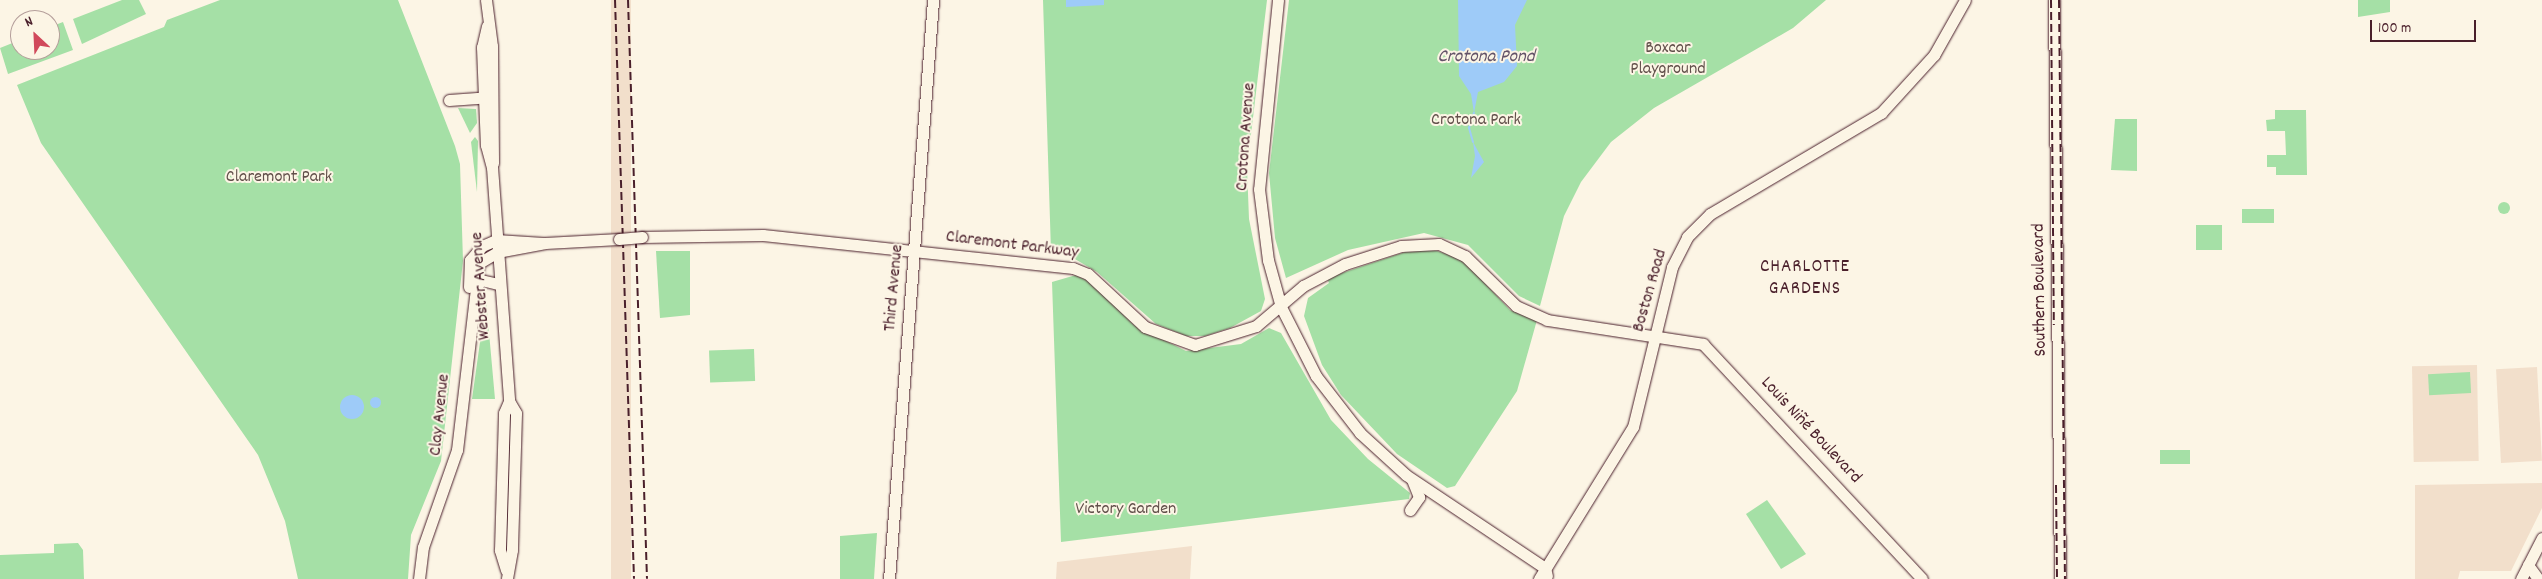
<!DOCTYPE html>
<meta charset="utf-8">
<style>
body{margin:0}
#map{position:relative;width:2542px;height:579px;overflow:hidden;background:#fcf5e5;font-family:Dekko,sans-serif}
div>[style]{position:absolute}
.built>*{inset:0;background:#f2dfcb;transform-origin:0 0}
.green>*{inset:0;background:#a5e0a6;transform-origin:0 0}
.round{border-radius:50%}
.water>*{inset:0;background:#9ecbf8}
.stream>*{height:2px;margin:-1px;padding:0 1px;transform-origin:1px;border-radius:1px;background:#9ecbf8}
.roads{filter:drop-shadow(0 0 1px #4a1f2b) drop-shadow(0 0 1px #4a1f2b)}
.secondary>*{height:11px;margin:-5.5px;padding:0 5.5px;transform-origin:5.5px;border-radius:5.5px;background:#fcf5e5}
.rail>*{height:2px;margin-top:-1px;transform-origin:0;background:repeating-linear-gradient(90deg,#4a1f2b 0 8px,transparent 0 12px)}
.bridges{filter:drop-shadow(0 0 1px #4a1f2b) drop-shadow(0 0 1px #4a1f2b)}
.secondary-bridge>*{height:11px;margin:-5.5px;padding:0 5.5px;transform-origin:5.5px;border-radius:5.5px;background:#fcf5e5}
span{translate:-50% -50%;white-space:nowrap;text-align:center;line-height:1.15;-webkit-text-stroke:4px #fcf5e5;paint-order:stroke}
.park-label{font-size:18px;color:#614f4a}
.street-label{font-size:18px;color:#4a1f2b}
.water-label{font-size:19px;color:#635368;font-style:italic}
.neighbourhood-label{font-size:19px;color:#4a1f2b;letter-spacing:1px}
.north{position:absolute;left:10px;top:10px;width:50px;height:50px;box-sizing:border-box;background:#fcf5e5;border:1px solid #b59f9b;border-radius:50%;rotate:335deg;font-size:14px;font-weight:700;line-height:20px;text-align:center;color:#4a1f2b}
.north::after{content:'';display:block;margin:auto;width:18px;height:22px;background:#d1495b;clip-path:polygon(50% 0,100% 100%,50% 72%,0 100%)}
.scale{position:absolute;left:2370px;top:20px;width:106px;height:22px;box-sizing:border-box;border:2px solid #4a1f2b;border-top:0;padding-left:6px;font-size:15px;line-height:18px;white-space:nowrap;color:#4a1f2b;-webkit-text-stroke:4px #fcf5e5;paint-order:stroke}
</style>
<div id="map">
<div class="built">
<div style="left:611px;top:0;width:20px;height:579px"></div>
<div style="left:2477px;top:365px;width:96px;height:65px;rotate:89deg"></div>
<div style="left:2537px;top:367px;width:94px;height:41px;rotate:87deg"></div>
<div style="clip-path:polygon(2542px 483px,2542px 508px,2511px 571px,2460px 571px,2458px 579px,2415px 579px,2415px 485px)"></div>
<div style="clip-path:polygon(1192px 546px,1190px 579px,1056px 579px,1057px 562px)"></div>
</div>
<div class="green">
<div style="clip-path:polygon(122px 0,139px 0,146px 14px,82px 44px,73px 19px)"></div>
<div style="clip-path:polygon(220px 0,398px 0,455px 146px,460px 164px,463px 261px,441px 461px,411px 535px,408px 579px,298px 579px,285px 521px,258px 455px,41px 143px,17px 85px,164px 27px,167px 20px)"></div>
<div style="clip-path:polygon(1043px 0,1267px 0,1247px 168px,1249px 219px,1265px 299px,1261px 311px,1230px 328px,1205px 336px,1186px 336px,1156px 324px,1097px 272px,1063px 252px,1051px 252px)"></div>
<div style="clip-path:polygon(1289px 0,1826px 0,1793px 28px,1654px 108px,1611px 142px,1581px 182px,1564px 216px,1540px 306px,1519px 296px,1468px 245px,1424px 233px,1348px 250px,1286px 278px,1275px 238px,1269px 173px)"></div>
<div style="clip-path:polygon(2358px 0,2390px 0,2390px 12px,2358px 17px)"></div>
<div style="clip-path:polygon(63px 22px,73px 50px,8px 74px,0 48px,20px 40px,20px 50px,50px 50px,50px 27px)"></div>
<div style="clip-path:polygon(458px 108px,476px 109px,477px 123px,470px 133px)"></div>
<div style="clip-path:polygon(2275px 110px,2306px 110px,2307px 175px,2276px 175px,2276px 167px,2267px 167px,2267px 155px,2286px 155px,2285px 131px,2267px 131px,2266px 120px,2275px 119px)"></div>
<div style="clip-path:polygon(2115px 119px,2137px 119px,2137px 171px,2111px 170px)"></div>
<div style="clip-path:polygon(475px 137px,478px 141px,477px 192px,471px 142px)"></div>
<div class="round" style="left:2498px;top:202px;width:12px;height:12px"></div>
<div style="left:2242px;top:209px;width:32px;height:14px"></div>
<div style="left:2196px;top:225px;width:26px;height:25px"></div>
<div style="clip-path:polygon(1431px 249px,1462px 259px,1510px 310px,1537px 320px,1517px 391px,1455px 486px,1447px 488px,1397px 454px,1341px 395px,1322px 365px,1304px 316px,1308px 298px,1329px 283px,1327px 278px,1408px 251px)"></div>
<div style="clip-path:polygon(656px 251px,690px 251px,690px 315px,660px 318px)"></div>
<div style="clip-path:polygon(1076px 275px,1090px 282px,1134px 325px,1186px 351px,1241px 344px,1269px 328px,1281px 333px,1331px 420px,1368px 459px,1410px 493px,1409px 499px,1061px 542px,1052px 282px)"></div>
<div style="clip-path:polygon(485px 288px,495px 399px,472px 399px,480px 342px)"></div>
<div style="left:754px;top:349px;width:32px;height:45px;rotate:88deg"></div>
<div style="left:2470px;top:372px;width:21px;height:42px;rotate:87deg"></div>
<div style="left:2160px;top:450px;width:30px;height:14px"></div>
<div style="clip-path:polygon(1767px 500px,1806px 554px,1781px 569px,1746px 514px)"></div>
<div style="clip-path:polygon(877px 533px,874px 579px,840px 579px,840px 536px)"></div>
<div style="clip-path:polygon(78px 543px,83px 550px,84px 579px,0 579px,0 555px,54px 553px,54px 544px)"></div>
</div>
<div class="water">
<div style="clip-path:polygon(1066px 0,1104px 0,1104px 5px,1066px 7px)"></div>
<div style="clip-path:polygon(1458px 0,1527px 0,1515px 25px,1517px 66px,1504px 82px,1478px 92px,1474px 113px,1471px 94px,1459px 76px)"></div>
<div style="clip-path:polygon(1473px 142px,1484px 162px,1471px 178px,1475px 156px)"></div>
<div class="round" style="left:340px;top:395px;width:24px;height:24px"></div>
<div class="round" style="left:369.5px;top:396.5px;width:11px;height:11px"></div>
</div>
<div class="stream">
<div style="left:1473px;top:142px;width:15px;rotate:-106deg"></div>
<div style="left:1469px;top:128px;width:16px;rotate:-72deg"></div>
</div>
<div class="roads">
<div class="secondary">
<div style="left:486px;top:0;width:46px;rotate:82.6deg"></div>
<div style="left:492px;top:46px;width:117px;rotate:89.5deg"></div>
<div style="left:1278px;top:0;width:190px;rotate:95.7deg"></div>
<div style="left:1259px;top:189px;width:72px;rotate:82.8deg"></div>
<div style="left:1268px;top:260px;width:49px;rotate:74.5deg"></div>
<div style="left:1281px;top:307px;width:77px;rotate:63.1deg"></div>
<div style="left:1316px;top:376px;width:72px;rotate:52.3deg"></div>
<div style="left:1360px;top:433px;width:62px;rotate:42.4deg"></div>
<div style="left:1406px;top:475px;width:167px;rotate:33.8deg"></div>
<div style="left:1545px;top:568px;width:8px;rotate:76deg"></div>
<div style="left:2054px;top:0;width:579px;rotate:89.41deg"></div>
<div style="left:487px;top:26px;width:22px;rotate:103deg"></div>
<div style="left:482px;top:47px;width:98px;rotate:87.7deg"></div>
<div style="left:486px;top:145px;width:23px;rotate:75deg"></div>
<div style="left:492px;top:167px;width:235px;rotate:85.8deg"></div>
<div style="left:509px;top:401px;width:14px;rotate:60deg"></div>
<div style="left:516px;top:413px;width:137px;rotate:91.7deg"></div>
<div style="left:512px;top:550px;width:29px;rotate:100deg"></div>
<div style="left:449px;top:100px;width:42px;rotate:-4.1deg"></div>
<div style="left:642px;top:237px;width:121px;rotate:-0.9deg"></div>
<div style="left:763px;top:235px;width:312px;rotate:6.1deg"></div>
<div style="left:1073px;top:268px;width:16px;rotate:22deg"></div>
<div style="left:1088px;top:274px;width:78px;rotate:42.9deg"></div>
<div style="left:1145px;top:327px;width:53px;rotate:19.8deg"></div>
<div style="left:1195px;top:345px;width:64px;rotate:-17.3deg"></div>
<div style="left:1256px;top:326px;width:62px;rotate:-40.4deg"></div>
<div style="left:1303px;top:286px;width:47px;rotate:-27.6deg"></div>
<div style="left:1345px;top:264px;width:59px;rotate:-17.8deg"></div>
<div style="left:1401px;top:246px;width:38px;rotate:-3deg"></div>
<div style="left:1439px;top:244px;width:29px;rotate:25deg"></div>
<div style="left:1465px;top:256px;width:71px;rotate:44.4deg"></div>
<div style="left:1516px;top:306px;width:34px;rotate:24deg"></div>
<div style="left:1547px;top:320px;width:158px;rotate:8.7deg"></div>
<div style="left:1703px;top:344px;width:321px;rotate:47deg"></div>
<div style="left:469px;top:287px;width:27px;rotate:-88deg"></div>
<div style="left:470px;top:260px;width:18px;rotate:-49deg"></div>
<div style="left:482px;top:246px;width:15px;rotate:-23deg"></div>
<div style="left:496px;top:240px;width:47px;rotate:3.7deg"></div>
<div style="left:476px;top:287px;width:9px;rotate:-54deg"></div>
<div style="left:481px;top:280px;width:18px;rotate:13deg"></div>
<div style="left:1410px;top:510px;width:16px;rotate:-55deg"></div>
<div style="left:1419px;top:497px;width:18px;rotate:-112deg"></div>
<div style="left:2528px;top:565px;width:17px;rotate:54deg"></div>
<div style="left:506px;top:570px;width:21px;rotate:-107deg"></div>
<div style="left:500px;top:550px;width:137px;rotate:-88.3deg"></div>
<div style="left:504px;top:413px;width:13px;rotate:-67deg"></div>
<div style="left:419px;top:579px;width:32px;rotate:-83deg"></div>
<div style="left:423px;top:547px;width:103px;rotate:-70.7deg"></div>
<div style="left:457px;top:450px;width:188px;rotate:-83.3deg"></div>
<div style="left:479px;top:263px;width:21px;rotate:-31deg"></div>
<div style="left:497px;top:252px;width:49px;rotate:-10.6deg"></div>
<div style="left:545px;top:243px;width:74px;rotate:-3.1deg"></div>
<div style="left:889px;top:579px;width:581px;rotate:-85.65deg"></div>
<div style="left:1539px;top:579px;width:179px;rotate:-58.3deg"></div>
<div style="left:1633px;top:427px;width:165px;rotate:-76.3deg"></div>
<div style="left:1672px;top:267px;width:34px;rotate:-63deg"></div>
<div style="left:1687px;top:237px;width:33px;rotate:-45deg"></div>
<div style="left:1710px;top:214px;width:199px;rotate:-30.6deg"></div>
<div style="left:1881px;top:113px;width:79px;rotate:-47.6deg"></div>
<div style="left:1934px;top:55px;width:63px;rotate:-60.6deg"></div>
<div style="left:2521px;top:579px;width:46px;rotate:-62.9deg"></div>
</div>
</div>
<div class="rail">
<div style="left:615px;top:0;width:579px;rotate:88.12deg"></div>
<div style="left:628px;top:0;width:579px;rotate:88.12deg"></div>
<div style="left:2051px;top:0;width:325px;rotate:89.5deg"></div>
<div style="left:2059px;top:0;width:579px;rotate:89.41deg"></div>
<div style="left:2056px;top:485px;width:94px;rotate:89.4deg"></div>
</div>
<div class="bridges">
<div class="secondary-bridge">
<div style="left:619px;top:239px;width:23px;rotate:-5deg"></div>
</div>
</div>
<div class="park-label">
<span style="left:1668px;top:60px">Boxcar<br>Playground</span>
<span style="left:1476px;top:121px">Crotona Park</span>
<span style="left:279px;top:178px">Claremont Park</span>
<span style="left:1126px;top:510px">Victory Garden</span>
</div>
<div class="street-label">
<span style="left:1247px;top:137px;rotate:-86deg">Crotona Avenue</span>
<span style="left:1012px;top:246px;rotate:7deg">Claremont Parkway</span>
<span style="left:482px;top:286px;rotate:-94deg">Webster Avenue</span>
<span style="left:895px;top:288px;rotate:-85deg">Third Avenue</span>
<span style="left:2041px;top:290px;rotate:-91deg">Southern Boulevard</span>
<span style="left:1651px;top:291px;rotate:-74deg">Boston Road</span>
<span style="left:441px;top:415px;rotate:-84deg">Clay Avenue</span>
<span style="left:1810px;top:431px;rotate:47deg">Louis Niñé Boulevard</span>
</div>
<div class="water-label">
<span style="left:1486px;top:58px">Crotona Pond</span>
</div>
<div class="neighbourhood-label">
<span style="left:1805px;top:279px">CHARLOTTE<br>GARDENS</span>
</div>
<div class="north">N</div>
<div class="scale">100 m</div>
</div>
